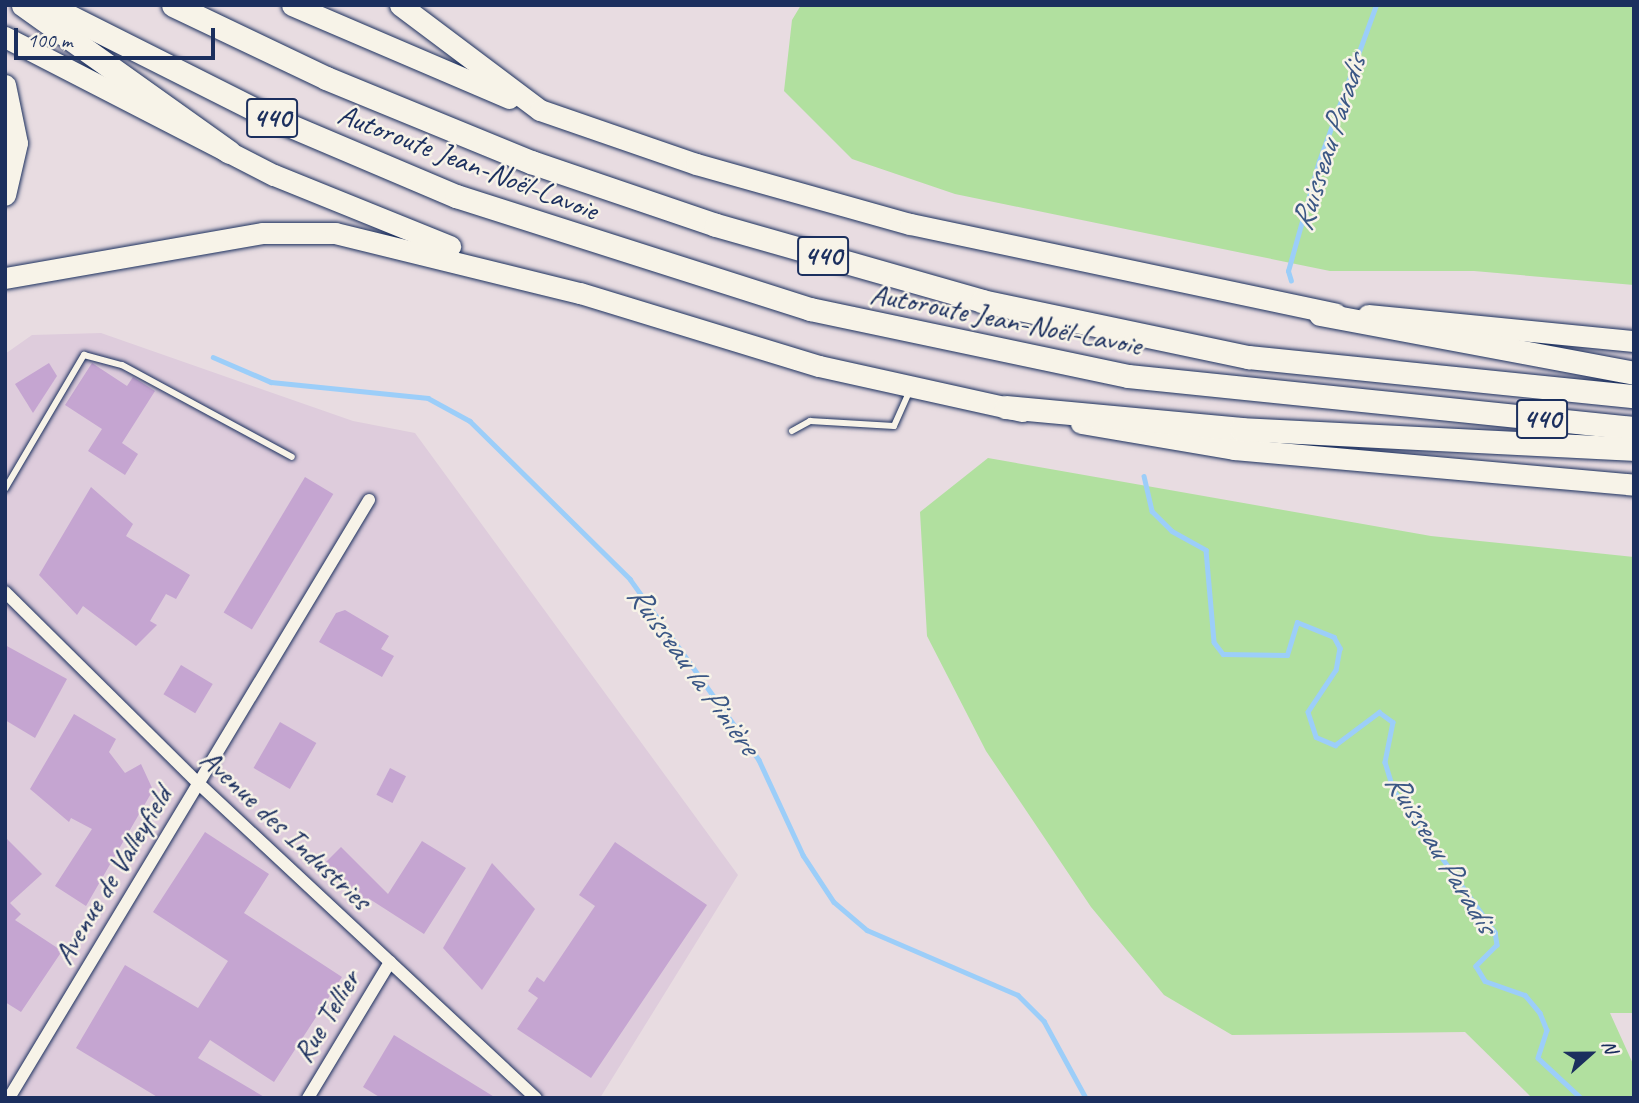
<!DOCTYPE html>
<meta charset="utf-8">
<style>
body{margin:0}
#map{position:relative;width:1639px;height:1103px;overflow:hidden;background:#e8dce1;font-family:Caveat,sans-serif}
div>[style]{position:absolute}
.built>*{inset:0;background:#deccdc}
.green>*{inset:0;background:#b1e09f}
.stream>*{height:4.5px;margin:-2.25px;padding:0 2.25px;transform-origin:2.25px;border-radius:2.25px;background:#9ccef9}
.building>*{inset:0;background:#c5a5d1;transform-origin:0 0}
.roads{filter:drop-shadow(0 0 2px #1b2f5e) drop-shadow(0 0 2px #1b2f5e)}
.service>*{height:6px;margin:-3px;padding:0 3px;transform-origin:3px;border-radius:3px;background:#f7f3e8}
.minor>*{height:12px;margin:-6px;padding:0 6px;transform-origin:6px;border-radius:6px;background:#f7f3e8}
.trunk>*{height:21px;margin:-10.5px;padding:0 10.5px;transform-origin:10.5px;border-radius:10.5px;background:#f7f3e8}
.motorway>*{height:23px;margin:-11.5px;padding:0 11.5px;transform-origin:11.5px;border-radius:11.5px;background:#f7f3e8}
span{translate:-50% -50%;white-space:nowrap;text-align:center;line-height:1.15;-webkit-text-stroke:5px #f7f3e8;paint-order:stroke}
.shield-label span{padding:2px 5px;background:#f7f3e8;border:2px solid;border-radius:5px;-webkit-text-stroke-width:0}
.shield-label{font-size:28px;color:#1b2f5e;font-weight:700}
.street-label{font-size:30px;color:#1b2f5e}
.water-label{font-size:32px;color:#3b5785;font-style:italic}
.frame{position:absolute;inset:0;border:7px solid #1b2f5e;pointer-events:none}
.north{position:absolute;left:1555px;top:1019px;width:70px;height:70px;-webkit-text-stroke:5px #f7f3e8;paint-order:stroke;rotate:69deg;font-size:19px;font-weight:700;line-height:28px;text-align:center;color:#1b2f5e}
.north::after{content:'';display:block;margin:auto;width:24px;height:32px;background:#1b2f5e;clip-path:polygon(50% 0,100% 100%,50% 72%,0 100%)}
.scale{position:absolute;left:14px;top:28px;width:201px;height:32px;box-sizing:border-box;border:4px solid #1b2f5e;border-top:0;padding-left:9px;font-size:21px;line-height:24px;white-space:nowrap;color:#1b2f5e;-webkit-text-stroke:5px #f7f3e8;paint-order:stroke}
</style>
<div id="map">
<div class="built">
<div style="clip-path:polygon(101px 333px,353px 421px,415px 433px,738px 875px,600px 1098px,5px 1098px,5px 354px,32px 335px)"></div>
</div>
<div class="green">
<div style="clip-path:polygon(801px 5px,1634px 5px,1634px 285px,1474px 271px,1330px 271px,955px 194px,852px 159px,784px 91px,792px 20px)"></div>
<div style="clip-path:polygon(988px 458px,1431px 536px,1634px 557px,1634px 1013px,1610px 1013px,1634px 1066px,1634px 1098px,1532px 1098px,1465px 1032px,1232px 1035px,1164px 995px,1091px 907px,986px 751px,927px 636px,920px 512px)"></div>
</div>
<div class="stream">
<div style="left:1291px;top:281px;width:10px;rotate:-107deg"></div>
<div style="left:1288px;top:271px;width:114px;rotate:-74.3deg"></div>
<div style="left:1319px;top:161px;width:166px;rotate:-69.9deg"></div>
<div style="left:213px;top:357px;width:63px;rotate:23.3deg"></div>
<div style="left:271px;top:382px;width:158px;rotate:5.8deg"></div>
<div style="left:428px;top:398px;width:48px;rotate:28.7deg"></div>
<div style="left:470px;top:421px;width:225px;rotate:44.6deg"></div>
<div style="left:630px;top:579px;width:222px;rotate:54.5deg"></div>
<div style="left:759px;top:760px;width:105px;rotate:65.1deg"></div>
<div style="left:803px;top:855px;width:56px;rotate:56.6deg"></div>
<div style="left:834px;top:902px;width:43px;rotate:40.3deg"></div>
<div style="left:867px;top:930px;width:164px;rotate:23.3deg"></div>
<div style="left:1018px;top:995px;width:37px;rotate:45deg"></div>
<div style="left:1044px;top:1021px;width:88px;rotate:61.4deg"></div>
<div style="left:1144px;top:476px;width:36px;rotate:77deg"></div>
<div style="left:1152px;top:511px;width:28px;rotate:45deg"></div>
<div style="left:1172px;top:531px;width:39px;rotate:29deg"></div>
<div style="left:1206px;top:550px;width:92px;rotate:85deg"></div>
<div style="left:1214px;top:642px;width:15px;rotate:53deg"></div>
<div style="left:1223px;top:654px;width:64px;rotate:0.9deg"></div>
<div style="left:1287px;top:655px;width:34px;rotate:-73deg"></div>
<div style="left:1297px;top:622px;width:40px;rotate:22deg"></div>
<div style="left:1334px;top:637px;width:13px;rotate:61deg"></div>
<div style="left:1340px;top:648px;width:22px;rotate:100deg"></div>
<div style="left:1336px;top:670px;width:50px;rotate:123.7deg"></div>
<div style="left:1308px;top:712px;width:26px;rotate:72deg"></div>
<div style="left:1316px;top:737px;width:21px;rotate:23deg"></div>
<div style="left:1335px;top:745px;width:55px;rotate:-36.9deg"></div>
<div style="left:1379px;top:712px;width:17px;rotate:36deg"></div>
<div style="left:1393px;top:722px;width:41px;rotate:101.3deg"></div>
<div style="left:1385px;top:762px;width:28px;rotate:73deg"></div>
<div style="left:1393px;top:789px;width:176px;rotate:54.5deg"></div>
<div style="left:1495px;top:932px;width:13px;rotate:81deg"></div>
<div style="left:1497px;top:945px;width:30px;rotate:135deg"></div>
<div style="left:1476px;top:966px;width:17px;rotate:59deg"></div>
<div style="left:1485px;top:981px;width:42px;rotate:19.3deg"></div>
<div style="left:1525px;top:995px;width:23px;rotate:50deg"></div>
<div style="left:1540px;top:1013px;width:18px;rotate:68deg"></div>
<div style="left:1547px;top:1030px;width:29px;rotate:108deg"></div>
<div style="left:1538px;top:1058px;width:59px;rotate:42.9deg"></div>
</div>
<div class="building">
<div style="clip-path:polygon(49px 363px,57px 376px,33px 413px,15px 384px)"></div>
<div style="clip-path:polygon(92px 363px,127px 386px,133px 377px,155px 391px,122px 443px,138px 454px,125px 475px,88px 451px,102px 429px,65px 405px)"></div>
<div style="left:305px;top:477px;width:33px;height:158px;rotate:31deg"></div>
<div style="clip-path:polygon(91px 487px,133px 524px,126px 536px,190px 575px,176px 599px,166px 594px,150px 621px,157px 625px,136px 646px,83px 606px,77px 615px,39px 575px)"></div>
<div style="clip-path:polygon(345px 610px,389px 636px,381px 649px,394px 656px,382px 677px,319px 642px,336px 613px)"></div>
<div style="clip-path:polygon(5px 645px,67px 679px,35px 738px,5px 720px)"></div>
<div style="left:181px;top:665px;width:37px;height:34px;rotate:31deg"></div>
<div style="clip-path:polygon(74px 714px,116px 739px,109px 752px,125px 773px,141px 764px,153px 790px,86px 906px,55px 886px,92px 829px,71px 818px,69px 822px,30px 789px)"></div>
<div style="left:280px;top:722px;width:42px;height:53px;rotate:30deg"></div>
<div style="left:390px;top:768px;width:18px;height:30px;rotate:27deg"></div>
<div style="clip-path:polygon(205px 832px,269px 874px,244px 913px,342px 977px,274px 1082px,210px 1040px,198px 1058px,266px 1098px,159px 1098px,76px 1048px,125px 965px,198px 1008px,228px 961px,153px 912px)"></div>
<div style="clip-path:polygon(5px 837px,42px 874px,10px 903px,21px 914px,15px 920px,62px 951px,21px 1012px,5px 1002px)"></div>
<div style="clip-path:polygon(422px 841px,466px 868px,424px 934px,368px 898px,364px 902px,323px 865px,341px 847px,388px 894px)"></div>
<div style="clip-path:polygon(615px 842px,707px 905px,591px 1078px,517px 1029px,538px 998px,528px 991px,537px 977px,544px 982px,595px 906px,579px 895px)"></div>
<div style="clip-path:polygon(492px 863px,535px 909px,482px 990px,443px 948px)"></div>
<div style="clip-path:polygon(394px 1035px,496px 1098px,381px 1098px,363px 1087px)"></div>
</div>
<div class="roads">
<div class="service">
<div style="left:792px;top:431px;width:21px;rotate:-29deg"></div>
<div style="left:810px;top:421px;width:84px;rotate:3.4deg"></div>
<div style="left:894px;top:426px;width:39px;rotate:-66deg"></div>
<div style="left:5px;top:489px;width:156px;rotate:-59.5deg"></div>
<div style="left:84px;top:355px;width:39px;rotate:15deg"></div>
<div style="left:122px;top:365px;width:193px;rotate:28.4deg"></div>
</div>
<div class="minor">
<div style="left:5px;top:592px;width:272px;rotate:44.7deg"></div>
<div style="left:198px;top:783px;width:462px;rotate:43deg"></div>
<div style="left:9px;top:1098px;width:698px;rotate:-58.95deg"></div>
<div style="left:308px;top:1098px;width:159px;rotate:-58.9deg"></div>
</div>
<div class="trunk">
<div style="left:292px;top:5px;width:236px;rotate:23.2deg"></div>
<div style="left:400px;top:5px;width:175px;rotate:36.9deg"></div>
<div style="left:540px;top:110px;width:165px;rotate:19.1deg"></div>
<div style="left:696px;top:164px;width:222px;rotate:15.7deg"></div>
<div style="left:910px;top:224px;width:435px;rotate:11.9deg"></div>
<div style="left:5px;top:37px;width:302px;rotate:27.2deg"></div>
<div style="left:274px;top:175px;width:190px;rotate:22deg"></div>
<div style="left:5px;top:85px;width:59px;rotate:78.3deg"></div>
<div style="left:17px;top:143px;width:53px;rotate:103deg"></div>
<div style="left:5px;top:278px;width:262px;rotate:-9.9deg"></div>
<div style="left:263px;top:233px;width:72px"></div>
<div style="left:335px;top:233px;width:252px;rotate:13.8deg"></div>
<div style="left:580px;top:293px;width:250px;rotate:17deg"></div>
<div style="left:819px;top:366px;width:208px;rotate:12.5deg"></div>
<div style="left:1368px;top:315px;width:267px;rotate:5.6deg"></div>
<div style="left:1081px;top:423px;width:155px;rotate:9.6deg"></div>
<div style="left:1234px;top:449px;width:402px;rotate:5.1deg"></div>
</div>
<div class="motorway">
<div style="left:23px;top:5px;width:253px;rotate:35.5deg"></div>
<div style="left:47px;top:5px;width:252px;rotate:26.7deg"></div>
<div style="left:272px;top:118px;width:200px;rotate:23deg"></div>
<div style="left:456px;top:196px;width:372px;rotate:17.7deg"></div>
<div style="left:810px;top:309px;width:325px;rotate:11.9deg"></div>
<div style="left:1128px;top:376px;width:509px;rotate:5.87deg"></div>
<div style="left:173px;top:5px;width:170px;rotate:25.5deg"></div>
<div style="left:326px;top:78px;width:222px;rotate:22.3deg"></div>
<div style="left:531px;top:162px;width:195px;rotate:18.8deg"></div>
<div style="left:716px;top:225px;width:277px;rotate:15.9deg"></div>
<div style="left:982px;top:301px;width:272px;rotate:11.9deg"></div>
<div style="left:1248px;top:357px;width:388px;rotate:5.8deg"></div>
<div style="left:1320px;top:314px;width:319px;rotate:10.6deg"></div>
<div style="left:1006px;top:407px;width:236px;rotate:5.3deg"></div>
<div style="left:1241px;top:429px;width:394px;rotate:2.9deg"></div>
</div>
</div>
<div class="shield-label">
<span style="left:272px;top:118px">440</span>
<span style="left:823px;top:256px">440</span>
<span style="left:1542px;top:419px">440</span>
</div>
<div class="street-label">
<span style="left:468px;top:162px;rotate:21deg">Autoroute Jean-Noël-Lavoie</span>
<span style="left:1006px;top:319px;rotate:11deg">Autoroute Jean-Noël-Lavoie</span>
<span style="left:286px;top:829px;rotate:43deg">Avenue des Industries</span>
<span style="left:112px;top:875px;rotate:-59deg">Avenue de Valleyfield</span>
<span style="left:326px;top:1016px;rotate:-59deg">Rue Tellier</span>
</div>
<div class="water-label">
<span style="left:1329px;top:143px;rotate:-72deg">Ruisseau Paradis</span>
<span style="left:693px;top:670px;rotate:54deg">Ruisseau la Pinière</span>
<span style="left:1441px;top:853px;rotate:58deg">Ruisseau Paradis</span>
</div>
<div class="frame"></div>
<div class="north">N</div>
<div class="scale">100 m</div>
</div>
